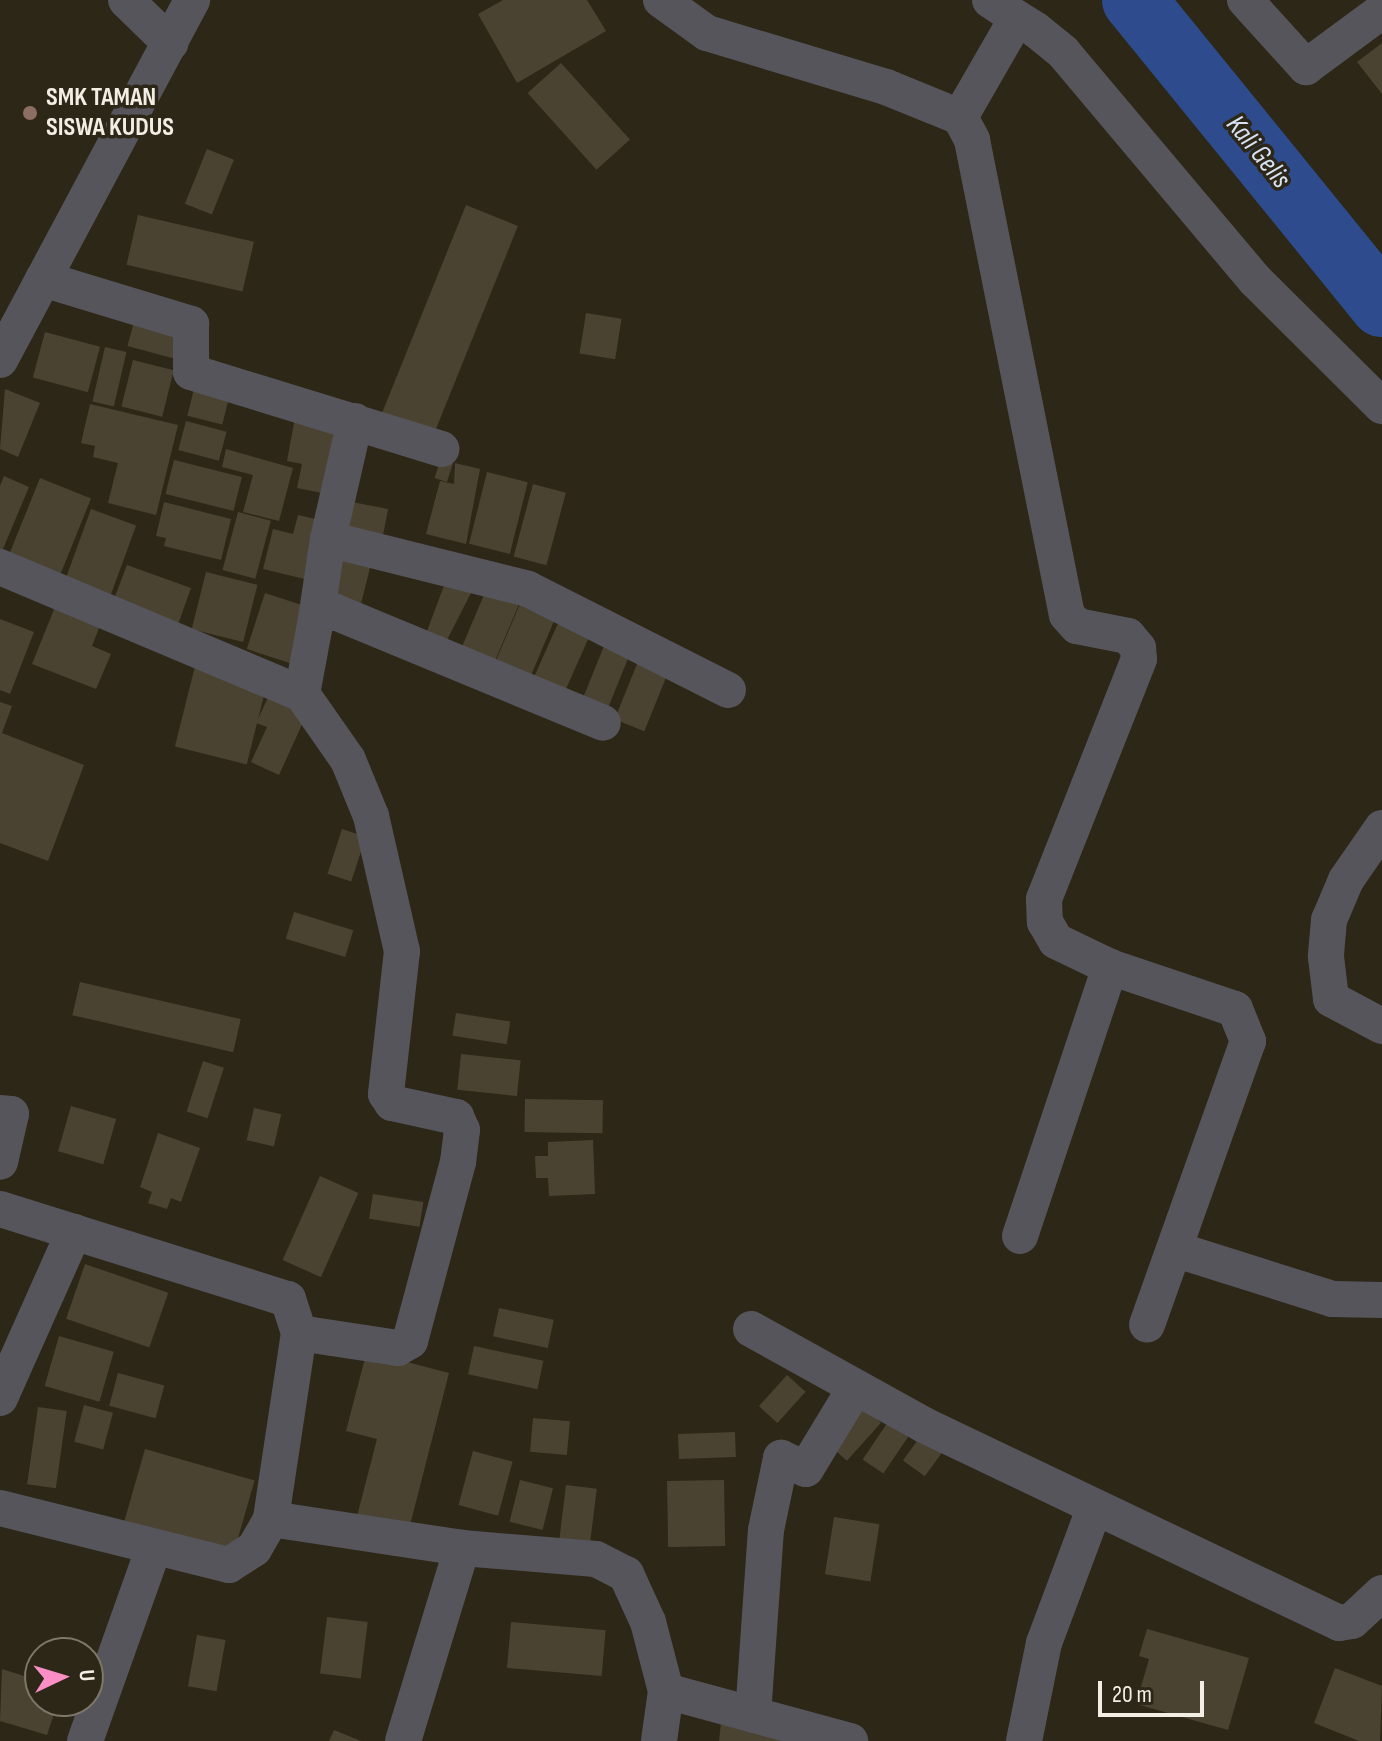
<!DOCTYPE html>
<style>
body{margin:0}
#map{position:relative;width:1382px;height:1741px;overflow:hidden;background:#2d2717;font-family:"Sofia Sans Condensed",sans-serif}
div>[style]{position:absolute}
.river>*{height:64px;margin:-32px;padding:0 32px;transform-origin:32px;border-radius:32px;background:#2e4c8d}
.building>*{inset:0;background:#4a4332;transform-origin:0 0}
.minor>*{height:36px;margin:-18px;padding:0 18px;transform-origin:18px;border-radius:18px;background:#57555c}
.dots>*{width:22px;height:22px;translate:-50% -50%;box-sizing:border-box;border:4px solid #2d2717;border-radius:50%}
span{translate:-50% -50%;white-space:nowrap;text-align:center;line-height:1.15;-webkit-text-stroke:7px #2d2717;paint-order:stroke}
.poi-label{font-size:26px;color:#f3eee4;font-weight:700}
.left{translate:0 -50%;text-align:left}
.water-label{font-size:28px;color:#d9e3f6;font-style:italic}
.north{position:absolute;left:24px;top:1637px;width:80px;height:80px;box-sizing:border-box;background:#2d2717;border:2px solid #7c7769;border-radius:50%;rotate:86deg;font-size:22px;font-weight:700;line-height:32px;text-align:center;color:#f3eee4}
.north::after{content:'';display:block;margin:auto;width:28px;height:36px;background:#fb8fc5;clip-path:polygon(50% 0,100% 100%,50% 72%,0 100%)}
.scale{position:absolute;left:1098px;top:1681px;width:106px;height:36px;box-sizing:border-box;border:4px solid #f3eee4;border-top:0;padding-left:10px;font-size:24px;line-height:28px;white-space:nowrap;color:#f3eee4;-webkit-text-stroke:6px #2d2717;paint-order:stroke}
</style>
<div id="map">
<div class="river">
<div style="left:1134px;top:0;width:393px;rotate:50.9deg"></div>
</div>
<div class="building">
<div style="clip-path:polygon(503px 0,587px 0,606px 31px,517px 83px,478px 14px)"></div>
<div style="clip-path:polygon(1382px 43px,1382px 94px,1357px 62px)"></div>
<div style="left:561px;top:63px;width:103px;height:45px;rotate:48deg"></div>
<div style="left:207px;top:149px;width:29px;height:59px;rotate:22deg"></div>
<div style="left:466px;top:205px;width:56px;height:228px;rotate:22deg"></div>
<div style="left:138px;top:215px;width:119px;height:51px;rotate:13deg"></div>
<div style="left:586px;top:313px;width:36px;height:41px;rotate:9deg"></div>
<div style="left:135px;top:318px;width:49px;height:29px;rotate:15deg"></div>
<div style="left:45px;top:332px;width:57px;height:47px;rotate:15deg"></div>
<div style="left:105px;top:347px;width:22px;height:56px;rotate:13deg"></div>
<div style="left:133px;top:360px;width:42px;height:48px;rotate:14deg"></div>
<div style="left:197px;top:377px;width:36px;height:40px;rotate:14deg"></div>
<div style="clip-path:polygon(5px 389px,40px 403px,18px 457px,0 449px)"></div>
<div style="clip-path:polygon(90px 404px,178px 425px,156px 515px,108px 503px,118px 463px,93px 457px,95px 446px,81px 443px)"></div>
<div style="clip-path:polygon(296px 412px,349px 423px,332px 495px,297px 488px,302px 464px,287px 461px)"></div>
<div style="left:186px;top:421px;width:42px;height:30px;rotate:15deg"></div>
<div style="clip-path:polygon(226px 449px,293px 468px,279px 521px,243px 512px,253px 475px,222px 467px)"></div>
<div style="left:441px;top:458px;width:13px;height:21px;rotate:18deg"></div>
<div style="left:174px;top:460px;width:70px;height:35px;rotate:14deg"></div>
<div style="clip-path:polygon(455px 463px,480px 469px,466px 544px,426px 534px,440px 481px,454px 484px)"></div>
<div style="left:487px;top:472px;width:42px;height:74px;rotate:14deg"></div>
<div style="clip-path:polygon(4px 476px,29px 487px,0 556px,0 486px)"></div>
<div style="left:40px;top:478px;width:55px;height:95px;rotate:22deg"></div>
<div style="left:533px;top:484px;width:34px;height:75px;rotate:15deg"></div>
<div style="left:342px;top:500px;width:47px;height:38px;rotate:11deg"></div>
<div style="clip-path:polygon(164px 502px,231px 519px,221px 560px,164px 546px,166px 538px,156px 536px)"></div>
<div style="left:91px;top:509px;width:48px;height:80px;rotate:20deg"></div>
<div style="left:238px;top:512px;width:34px;height:60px;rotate:15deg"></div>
<div style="clip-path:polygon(298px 515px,328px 522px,313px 581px,263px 569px,273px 529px,293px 534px)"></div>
<div style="left:343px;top:552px;width:30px;height:45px;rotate:14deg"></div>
<div style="clip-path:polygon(127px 565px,191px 588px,175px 633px,114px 599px)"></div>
<div style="left:206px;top:572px;width:53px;height:59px;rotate:14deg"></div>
<div style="clip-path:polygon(448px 575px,475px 585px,447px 640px,427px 631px)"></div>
<div style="left:486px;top:590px;width:36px;height:61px;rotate:23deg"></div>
<div style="left:265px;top:593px;width:46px;height:59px;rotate:18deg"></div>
<div style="clip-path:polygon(59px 597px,104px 615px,92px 646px,111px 654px,96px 689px,32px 664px)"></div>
<div style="left:520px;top:604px;width:38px;height:64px;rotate:23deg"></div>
<div style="clip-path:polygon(0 619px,34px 632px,10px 694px,0 690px)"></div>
<div style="left:559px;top:621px;width:34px;height:62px;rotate:24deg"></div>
<div style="left:606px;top:641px;width:27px;height:63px;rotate:22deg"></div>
<div style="left:639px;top:659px;width:32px;height:65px;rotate:22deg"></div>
<div style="left:195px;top:666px;width:74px;height:83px;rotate:14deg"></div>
<div style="clip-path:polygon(272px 689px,310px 707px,279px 775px,251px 762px,267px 727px,256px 723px)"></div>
<div style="clip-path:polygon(0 702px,12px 706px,2px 733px,84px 765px,48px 861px,0 843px)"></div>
<div style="left:342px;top:829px;width:25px;height:47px;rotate:18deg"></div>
<div style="left:294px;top:912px;width:62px;height:28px;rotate:17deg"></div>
<div style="left:80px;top:982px;width:165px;height:34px;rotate:13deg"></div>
<div style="left:456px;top:1013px;width:55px;height:23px;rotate:9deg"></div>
<div style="left:461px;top:1054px;width:60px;height:36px;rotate:6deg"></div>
<div style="left:203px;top:1061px;width:22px;height:53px;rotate:18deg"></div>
<div style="left:525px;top:1099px;width:78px;height:33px;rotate:1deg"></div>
<div style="left:71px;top:1106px;width:47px;height:47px;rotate:16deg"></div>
<div style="left:254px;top:1108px;width:28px;height:33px;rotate:13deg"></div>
<div style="clip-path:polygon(158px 1133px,200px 1148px,181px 1202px,171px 1198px,167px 1209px,148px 1203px,152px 1192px,140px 1187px)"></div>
<div style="clip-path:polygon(593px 1140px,595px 1194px,549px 1196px,548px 1178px,536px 1178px,535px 1156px,548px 1156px,548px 1142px)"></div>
<div style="left:320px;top:1176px;width:42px;height:92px;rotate:24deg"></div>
<div style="left:373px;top:1194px;width:51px;height:25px;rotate:9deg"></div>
<div style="left:85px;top:1264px;width:88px;height:58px;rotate:19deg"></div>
<div style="left:499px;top:1308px;width:56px;height:29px;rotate:12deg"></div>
<div style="left:59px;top:1336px;width:57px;height:52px;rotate:16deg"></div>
<div style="left:474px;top:1346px;width:71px;height:29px;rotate:12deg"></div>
<div style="clip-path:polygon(380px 1355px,449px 1373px,407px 1537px,355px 1524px,377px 1439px,346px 1431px,365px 1358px)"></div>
<div style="left:118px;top:1373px;width:48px;height:34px;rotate:15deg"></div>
<div style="left:787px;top:1375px;width:25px;height:42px;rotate:42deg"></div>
<div style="left:858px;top:1402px;width:31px;height:51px;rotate:42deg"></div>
<div style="left:84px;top:1405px;width:30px;height:38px;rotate:15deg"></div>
<div style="left:38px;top:1407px;width:29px;height:78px;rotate:8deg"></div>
<div style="left:533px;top:1418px;width:37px;height:34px;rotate:5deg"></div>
<div style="left:890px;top:1419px;width:25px;height:49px;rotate:34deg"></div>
<div style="left:735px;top:1432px;width:25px;height:57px;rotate:88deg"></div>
<div style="left:920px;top:1437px;width:27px;height:29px;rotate:36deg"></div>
<div style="left:145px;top:1449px;width:114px;height:79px;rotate:16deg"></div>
<div style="left:473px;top:1451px;width:41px;height:56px;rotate:15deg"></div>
<div style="left:520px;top:1480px;width:34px;height:43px;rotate:14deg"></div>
<div style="left:724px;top:1480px;width:66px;height:57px;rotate:89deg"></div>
<div style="left:566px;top:1485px;width:31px;height:54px;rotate:7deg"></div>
<div style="left:834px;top:1517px;width:46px;height:58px;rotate:9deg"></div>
<div style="left:327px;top:1617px;width:41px;height:57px;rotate:7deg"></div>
<div style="left:511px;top:1622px;width:95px;height:46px;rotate:5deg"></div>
<div style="clip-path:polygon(1147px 1629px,1249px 1658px,1228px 1730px,1136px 1704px,1149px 1659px,1139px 1656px)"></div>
<div style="left:197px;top:1635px;width:29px;height:52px;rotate:10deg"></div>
<div style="clip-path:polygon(1335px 1668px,1382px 1686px,1380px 1741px,1359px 1741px,1314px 1723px)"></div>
<div style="clip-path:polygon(2px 1669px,40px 1681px,40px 1701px,58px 1701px,47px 1735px,0 1721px)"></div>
<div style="clip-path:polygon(721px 1722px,788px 1741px,719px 1741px)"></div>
<div style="clip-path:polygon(334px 1730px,361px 1741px,329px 1741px)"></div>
</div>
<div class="minor">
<div style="left:126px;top:0;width:62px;rotate:44.3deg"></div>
<div style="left:661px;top:0;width:57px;rotate:35.7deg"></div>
<div style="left:707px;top:33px;width:187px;rotate:16.8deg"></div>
<div style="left:886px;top:87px;width:80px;rotate:22.1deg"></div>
<div style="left:960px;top:117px;width:26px;rotate:62deg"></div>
<div style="left:972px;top:140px;width:484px;rotate:78.7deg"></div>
<div style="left:1067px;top:615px;width:15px;rotate:48deg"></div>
<div style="left:1077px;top:626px;width:52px;rotate:11.1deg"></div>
<div style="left:1128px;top:636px;width:16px;rotate:50deg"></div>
<div style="left:1138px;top:648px;width:11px;rotate:85deg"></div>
<div style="left:1139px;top:659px;width:258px;rotate:111.6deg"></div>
<div style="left:1044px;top:899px;width:23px;rotate:88deg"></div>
<div style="left:1045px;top:922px;width:22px;rotate:60deg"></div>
<div style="left:1056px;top:941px;width:60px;rotate:25.7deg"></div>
<div style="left:1110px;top:967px;width:132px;rotate:18.6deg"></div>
<div style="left:1235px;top:1009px;width:35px;rotate:68deg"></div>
<div style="left:1248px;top:1041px;width:301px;rotate:109.6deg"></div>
<div style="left:990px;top:0;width:32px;rotate:34deg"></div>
<div style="left:1245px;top:0;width:91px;rotate:47.7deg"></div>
<div style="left:1306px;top:67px;width:94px;rotate:-36.4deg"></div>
<div style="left:960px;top:117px;width:114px;rotate:-60.1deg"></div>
<div style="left:1017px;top:18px;width:22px;rotate:32deg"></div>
<div style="left:1036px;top:30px;width:35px;rotate:39deg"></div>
<div style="left:1063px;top:52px;width:298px;rotate:49.9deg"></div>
<div style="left:1255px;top:280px;width:179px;rotate:44.8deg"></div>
<div style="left:43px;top:279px;width:155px;rotate:16.9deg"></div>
<div style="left:191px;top:324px;width:48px;rotate:90deg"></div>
<div style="left:191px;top:372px;width:262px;rotate:17.1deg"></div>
<div style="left:0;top:360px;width:408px;rotate:-61.9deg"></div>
<div style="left:328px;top:539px;width:121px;rotate:-77.1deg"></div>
<div style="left:0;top:567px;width:328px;rotate:22.8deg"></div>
<div style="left:302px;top:694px;width:80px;rotate:55.1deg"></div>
<div style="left:348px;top:760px;width:61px;rotate:67.7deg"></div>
<div style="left:371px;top:816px;width:139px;rotate:77.1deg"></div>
<div style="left:402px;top:951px;width:144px;rotate:96.4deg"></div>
<div style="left:386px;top:1094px;width:11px;rotate:56deg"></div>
<div style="left:392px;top:1103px;width:66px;rotate:12.3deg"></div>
<div style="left:456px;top:1117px;width:14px;rotate:65deg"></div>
<div style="left:462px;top:1130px;width:32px;rotate:97deg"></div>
<div style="left:458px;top:1162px;width:185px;rotate:105deg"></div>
<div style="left:410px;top:1341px;width:14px;rotate:150deg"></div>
<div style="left:398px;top:1348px;width:100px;rotate:-171.4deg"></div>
<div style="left:316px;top:619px;width:81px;rotate:-81.5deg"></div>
<div style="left:328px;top:539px;width:206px;rotate:14deg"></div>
<div style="left:528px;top:589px;width:224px;rotate:26.8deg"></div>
<div style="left:302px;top:694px;width:76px;rotate:-79.4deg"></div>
<div style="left:316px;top:619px;width:19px;rotate:-25deg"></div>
<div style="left:333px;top:611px;width:292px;rotate:22.5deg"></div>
<div style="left:1382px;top:828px;width:63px;rotate:124.7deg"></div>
<div style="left:1346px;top:880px;width:43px;rotate:113deg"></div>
<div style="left:1329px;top:920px;width:37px;rotate:95deg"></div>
<div style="left:1326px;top:957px;width:42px;rotate:83.2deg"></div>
<div style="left:1331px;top:999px;width:58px;rotate:27.9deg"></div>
<div style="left:0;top:1113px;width:11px;rotate:5deg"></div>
<div style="left:11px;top:1114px;width:49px;rotate:102.9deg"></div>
<div style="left:0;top:1209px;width:302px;rotate:17.4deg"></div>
<div style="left:288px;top:1299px;width:36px;rotate:72deg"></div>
<div style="left:299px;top:1333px;width:188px;rotate:98.6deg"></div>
<div style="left:271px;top:1519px;width:193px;rotate:8.6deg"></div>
<div style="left:462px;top:1548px;width:134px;rotate:4.7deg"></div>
<div style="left:596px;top:1559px;width:34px;rotate:27deg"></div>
<div style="left:626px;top:1574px;width:53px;rotate:65.4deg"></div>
<div style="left:648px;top:1622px;width:71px;rotate:75.4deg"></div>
<div style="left:666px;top:1691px;width:50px;rotate:98deg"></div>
<div style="left:1020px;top:1236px;width:284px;rotate:-71.5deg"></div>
<div style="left:1177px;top:1250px;width:163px;rotate:17.5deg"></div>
<div style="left:1332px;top:1299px;width:50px;rotate:1.1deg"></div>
<div style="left:751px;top:1329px;width:198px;rotate:29deg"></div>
<div style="left:924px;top:1425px;width:460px;rotate:25.5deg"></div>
<div style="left:1339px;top:1623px;width:13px;rotate:-9deg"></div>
<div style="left:1352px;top:1621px;width:41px;rotate:-43deg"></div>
<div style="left:0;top:1398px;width:182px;rotate:-66deg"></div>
<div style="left:0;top:1508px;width:236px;rotate:14deg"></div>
<div style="left:229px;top:1565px;width:30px;rotate:-33deg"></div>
<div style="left:254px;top:1549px;width:34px;rotate:-60deg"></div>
<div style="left:666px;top:1691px;width:191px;rotate:15.2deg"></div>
<div style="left:753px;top:1715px;width:185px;rotate:-86deg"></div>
<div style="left:766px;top:1530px;width:74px;rotate:-78.2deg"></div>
<div style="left:781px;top:1458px;width:27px;rotate:24deg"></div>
<div style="left:806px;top:1469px;width:95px;rotate:-58.8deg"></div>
<div style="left:85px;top:1741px;width:206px;rotate:-70.4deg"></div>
<div style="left:403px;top:1741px;width:202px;rotate:-73deg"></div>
<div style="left:1024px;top:1741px;width:100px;rotate:-78.5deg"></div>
<div style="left:1044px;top:1643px;width:143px;rotate:-69.5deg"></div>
</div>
<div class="dots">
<div style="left:30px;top:113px;background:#8d6e63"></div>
</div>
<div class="poi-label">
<span class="left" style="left:46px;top:113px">SMK TAMAN<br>SISWA KUDUS</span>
</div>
<div class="water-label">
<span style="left:1258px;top:152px;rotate:51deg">Kali Gelis</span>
</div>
<div class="north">U</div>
<div class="scale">20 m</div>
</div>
